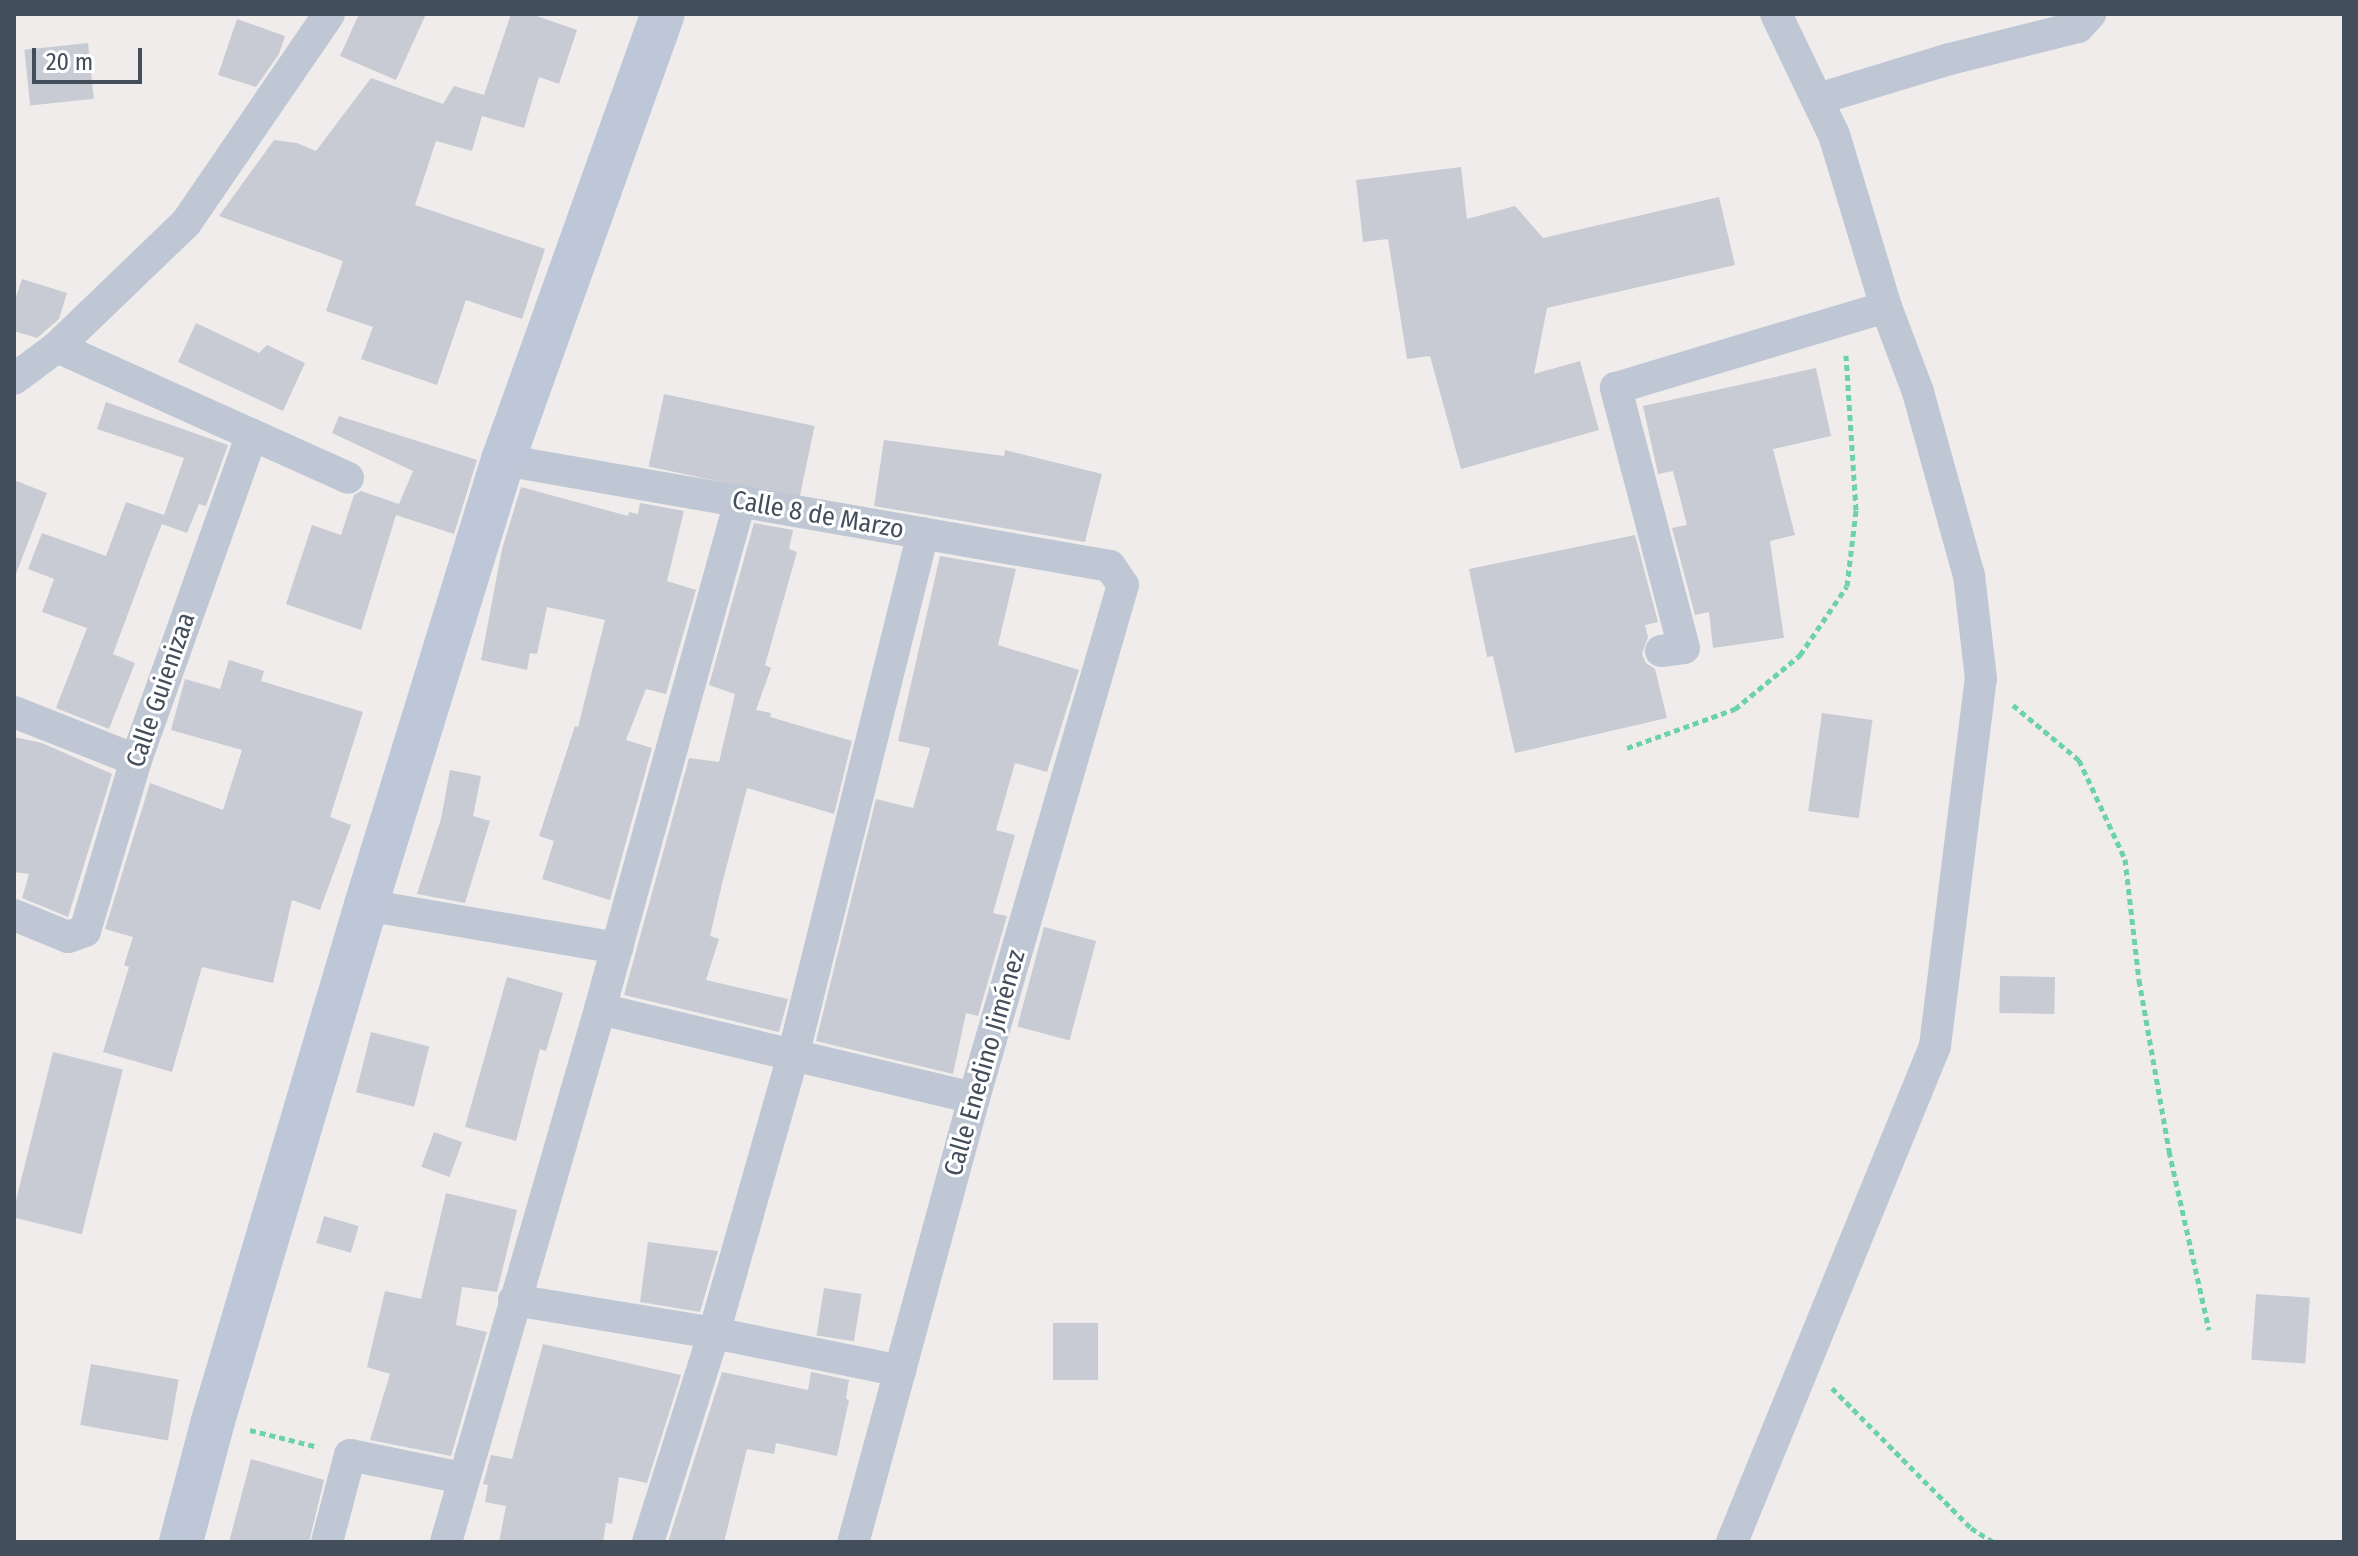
<!DOCTYPE html>
<meta charset="utf-8">
<style>
body{margin:0}
#map{position:relative;width:2358px;height:1556px;overflow:hidden;background:#f0ecec;font-family:"Fira Sans Condensed",sans-serif}
div>[style]{position:absolute}
.building>*{inset:0;background:#c8cbd3;transform-origin:0 0}
.path>*{height:5px;margin-top:-2.5px;transform-origin:0;background:repeating-linear-gradient(90deg,#6cd2a8 0 6px,transparent 0 10px)}
.street>*{height:32px;margin:-16px;padding:0 16px;transform-origin:16px;border-radius:16px;background:#bec7d3}
.secondary>*{height:44px;margin:-22px;padding:0 22px;transform-origin:22px;border-radius:22px;background:#bdc7d8}
span{translate:-50% -50%;white-space:nowrap;text-align:center;line-height:1.15;-webkit-text-stroke:6px #fff;paint-order:stroke}
.street-label{font-size:26px;color:#434e5b}
.frame{position:absolute;inset:0;border:16px solid #434e5b;pointer-events:none}
.scale{position:absolute;left:32px;top:48px;width:110px;height:36px;box-sizing:border-box;border:4px solid #434e5b;border-top:0;padding-left:10px;font-size:24px;line-height:28px;white-space:nowrap;color:#434e5b;-webkit-text-stroke:6px #fff;paint-order:stroke}
</style>
<div id="map">
<div class="building">
<div style="clip-path:polygon(359px 14px,426px 14px,396px 80px,340px 56px)"></div>
<div style="clip-path:polygon(511px 14px,531px 14px,577px 30px,559px 84px,539px 77px,524px 128px,482px 116px,472px 151px,436px 141px,415px 205px,545px 249px,522px 319px,466px 300px,437px 385px,361px 359px,373px 327px,326px 311px,343px 261px,219px 216px,274px 140px,297px 143px,316px 151px,371px 78px,443px 104px,454px 86px,484px 95px)"></div>
<div style="clip-path:polygon(237px 19px,285px 36px,279px 54px,256px 87px,218px 75px)"></div>
<div style="left:88px;top:43px;width:56px;height:64px;rotate:84deg"></div>
<div style="clip-path:polygon(1461px 167px,1467px 219px,1515px 206px,1543px 238px,1719px 197px,1735px 265px,1547px 308px,1534px 374px,1580px 361px,1599px 430px,1461px 469px,1430px 356px,1407px 359px,1388px 239px,1363px 242px,1356px 180px)"></div>
<div style="clip-path:polygon(22px 279px,67px 293px,59px 319px,37px 338px,14px 331px,14px 303px)"></div>
<div style="clip-path:polygon(196px 323px,259px 353px,267px 345px,305px 363px,283px 411px,178px 362px)"></div>
<div style="clip-path:polygon(1816px 368px,1831px 436px,1773px 449px,1795px 535px,1770px 541px,1784px 638px,1713px 648px,1709px 612px,1695px 615px,1672px 528px,1687px 525px,1673px 471px,1658px 474px,1643px 406px)"></div>
<div style="left:664px;top:394px;width:154px;height:74px;rotate:12deg"></div>
<div style="clip-path:polygon(106px 402px,228px 445px,206px 506px,199px 504px,187px 533px,162px 524px,153px 546px,113px 654px,135px 663px,109px 729px,56px 708px,87px 628px,42px 612px,54px 579px,28px 569px,42px 533px,106px 556px,126px 502px,164px 515px,184px 458px,97px 429px)"></div>
<div style="clip-path:polygon(339px 416px,477px 460px,454px 534px,396px 515px,361px 630px,286px 604px,312px 525px,341px 535px,354px 495px,361px 491px,399px 504px,413px 471px,332px 433px)"></div>
<div style="clip-path:polygon(884px 440px,1004px 456px,1005px 450px,1102px 474px,1085px 542px,874px 506px)"></div>
<div style="clip-path:polygon(14px 480px,47px 493px,16px 574px,14px 573px)"></div>
<div style="clip-path:polygon(521px 487px,628px 516px,629px 512px,638px 514px,640px 503px,684px 511px,667px 581px,696px 590px,666px 694px,646px 689px,626px 740px,652px 748px,610px 900px,542px 879px,554px 841px,539px 836px,575px 726px,578px 727px,605px 620px,547px 607px,537px 654px,530px 653px,527px 670px,481px 660px,502px 549px)"></div>
<div style="clip-path:polygon(754px 523px,793px 530px,789px 549px,797px 552px,765px 665px,771px 668px,756px 710px,771px 713px,770px 717px,852px 741px,834px 814px,747px 788px,722px 884px,710px 936px,719px 939px,706px 980px,788px 999px,779px 1032px,624px 995px,689px 758px,719px 762px,735px 694px,709px 685px)"></div>
<div style="clip-path:polygon(1635px 535px,1658px 622px,1645px 625px,1648px 637px,1642px 654px,1646px 663px,1655px 669px,1667px 718px,1515px 753px,1493px 656px,1487px 657px,1469px 569px)"></div>
<div style="clip-path:polygon(940px 556px,1016px 569px,998px 645px,1079px 670px,1047px 772px,1015px 763px,996px 830px,1015px 835px,993px 913px,1007px 916px,978px 1016px,966px 1013px,953px 1074px,816px 1041px,876px 799px,913px 808px,930px 748px,898px 741px)"></div>
<div style="clip-path:polygon(229px 660px,264px 671px,261px 681px,363px 712px,330px 817px,351px 825px,320px 910px,292px 900px,273px 983px,202px 967px,172px 1072px,103px 1052px,129px 967px,124px 965px,133px 937px,105px 929px,150px 783px,223px 810px,242px 750px,171px 730px,185px 679px,220px 689px)"></div>
<div style="left:1822px;top:713px;width:51px;height:99px;rotate:8deg"></div>
<div style="clip-path:polygon(14px 737px,42px 743px,112px 774px,68px 917px,22px 898px,29px 874px,14px 872px)"></div>
<div style="clip-path:polygon(450px 770px,481px 776px,473px 816px,490px 821px,465px 903px,417px 894px,441px 819px)"></div>
<div style="left:1044px;top:927px;width:54px;height:103px;rotate:15deg"></div>
<div style="left:2000px;top:976px;width:55px;height:37px;rotate:1deg"></div>
<div style="clip-path:polygon(507px 977px,563px 993px,546px 1051px,540px 1049px,516px 1141px,465px 1127px)"></div>
<div style="left:371px;top:1032px;width:60px;height:62px;rotate:14deg"></div>
<div style="left:53px;top:1052px;width:72px;height:170px;rotate:14deg"></div>
<div style="left:434px;top:1132px;width:30px;height:37px;rotate:20deg"></div>
<div style="clip-path:polygon(446px 1193px,517px 1210px,497px 1292px,462px 1287px,456px 1325px,487px 1332px,451px 1456px,370px 1440px,390px 1374px,367px 1367px,385px 1291px,421px 1299px)"></div>
<div style="left:324px;top:1216px;width:36px;height:28px;rotate:16deg"></div>
<div style="clip-path:polygon(648px 1242px,718px 1251px,700px 1312px,640px 1302px)"></div>
<div style="left:824px;top:1288px;width:38px;height:48px;rotate:9deg"></div>
<div style="left:2256px;top:1294px;width:54px;height:66px;rotate:4deg"></div>
<div style="left:1053px;top:1323px;width:45px;height:57px"></div>
<div style="clip-path:polygon(543px 1344px,681px 1375px,647px 1483px,619px 1477px,612px 1524px,606px 1523px,603px 1542px,499px 1542px,506px 1506px,485px 1502px,488px 1485px,483px 1484px,491px 1455px,512px 1459px)"></div>
<div style="left:91px;top:1364px;width:89px;height:62px;rotate:10deg"></div>
<div style="clip-path:polygon(722px 1372px,808px 1390px,811px 1372px,849px 1380px,846px 1399px,849px 1400px,837px 1456px,776px 1443px,774px 1454px,747px 1449px,724px 1542px,668px 1542px)"></div>
<div style="clip-path:polygon(251px 1459px,324px 1480px,309px 1542px,229px 1542px)"></div>
</div>
<div class="path">
<div style="left:2013px;top:705px;width:86px;rotate:39.8deg"></div>
<div style="left:2079px;top:760px;width:109px;rotate:65.1deg"></div>
<div style="left:2125px;top:859px;width:122px;rotate:83.4deg"></div>
<div style="left:2139px;top:980px;width:174px;rotate:80deg"></div>
<div style="left:2169px;top:1151px;width:183px;rotate:77.4deg"></div>
<div style="left:1627px;top:748px;width:115px;rotate:-19.9deg"></div>
<div style="left:1735px;top:709px;width:85px;rotate:-39.7deg"></div>
<div style="left:1800px;top:655px;width:83px;rotate:-55.7deg"></div>
<div style="left:1847px;top:586px;width:77px;rotate:-83.2deg"></div>
<div style="left:1856px;top:510px;width:155px;rotate:-93.7deg"></div>
<div style="left:1832px;top:1388px;width:197px;rotate:45.2deg"></div>
<div style="left:1971px;top:1528px;width:26px;rotate:32deg"></div>
<div style="left:250px;top:1430px;width:70px;rotate:14deg"></div>
</div>
<div class="street">
<div style="left:1818px;top:99px;width:138px;rotate:-16.9deg"></div>
<div style="left:1950px;top:59px;width:132px;rotate:-14deg"></div>
<div style="left:2078px;top:27px;width:18px;rotate:-47deg"></div>
<div style="left:57px;top:347px;width:319px;rotate:24.2deg"></div>
<div style="left:14px;top:379px;width:54px;rotate:-36.7deg"></div>
<div style="left:57px;top:347px;width:179px;rotate:-43.9deg"></div>
<div style="left:186px;top:223px;width:253px;rotate:-55.6deg"></div>
<div style="left:503px;top:460px;width:616px;rotate:9.91deg"></div>
<div style="left:1110px;top:566px;width:23px;rotate:56deg"></div>
<div style="left:1123px;top:585px;width:534px;rotate:106.2deg"></div>
<div style="left:974px;top:1098px;width:460px;rotate:105.2deg"></div>
<div style="left:1661px;top:651px;width:23px;rotate:-7deg"></div>
<div style="left:1684px;top:648px;width:269px;rotate:-104.7deg"></div>
<div style="left:1616px;top:388px;width:282px;rotate:-16.7deg"></div>
<div style="left:14px;top:712px;width:131px;rotate:21.5deg"></div>
<div style="left:366px;top:905px;width:255px;rotate:9.7deg"></div>
<div style="left:14px;top:915px;width:58px;rotate:22.2deg"></div>
<div style="left:68px;top:937px;width:18px;rotate:-19deg"></div>
<div style="left:85px;top:931px;width:178px;rotate:-73.4deg"></div>
<div style="left:136px;top:760px;width:345px;rotate:-70.4deg"></div>
<div style="left:600px;top:1009px;width:384px;rotate:13.4deg"></div>
<div style="left:514px;top:1300px;width:203px;rotate:9.4deg"></div>
<div style="left:714px;top:1333px;width:190px;rotate:11.5deg"></div>
<div style="left:327px;top:1542px;width:90px;rotate:-75.2deg"></div>
<div style="left:350px;top:1455px;width:114px;rotate:11.6deg"></div>
<div style="left:446px;top:1542px;width:555px;rotate:-73.88deg"></div>
<div style="left:600px;top:1009px;width:527px;rotate:-74.59deg"></div>
<div style="left:648px;top:1542px;width:219px;rotate:-72.5deg"></div>
<div style="left:714px;top:1333px;width:288px;rotate:-74.1deg"></div>
<div style="left:793px;top:1056px;width:539px;rotate:-76.04deg"></div>
<div style="left:1732px;top:1542px;width:536px;rotate:-67.74deg"></div>
<div style="left:1935px;top:1046px;width:370px;rotate:-82.9deg"></div>
<div style="left:1981px;top:679px;width:104px;rotate:-96.6deg"></div>
<div style="left:1969px;top:576px;width:191px;rotate:-105.5deg"></div>
<div style="left:1918px;top:392px;width:91px;rotate:-110.6deg"></div>
<div style="left:1886px;top:307px;width:180px;rotate:-106.8deg"></div>
<div style="left:1834px;top:135px;width:134px;rotate:-115.6deg"></div>
</div>
<div class="secondary">
<div style="left:181px;top:1542px;width:125px;rotate:-75.2deg"></div>
<div style="left:213px;top:1421px;width:538px;rotate:-73.48deg"></div>
<div style="left:366px;top:905px;width:466px;rotate:-72.9deg"></div>
<div style="left:503px;top:460px;width:474px;rotate:-70.3deg"></div>
</div>
<div class="street-label">
<span style="left:818px;top:515px;rotate:10deg">Calle 8 de Marzo</span>
<span style="left:161px;top:690px;rotate:-71deg">Calle Guienizaa</span>
<span style="left:985px;top:1063px;rotate:-74deg">Calle Enedino Jiménez</span>
</div>
<div class="frame"></div>
<div class="scale">20 m</div>
</div>
